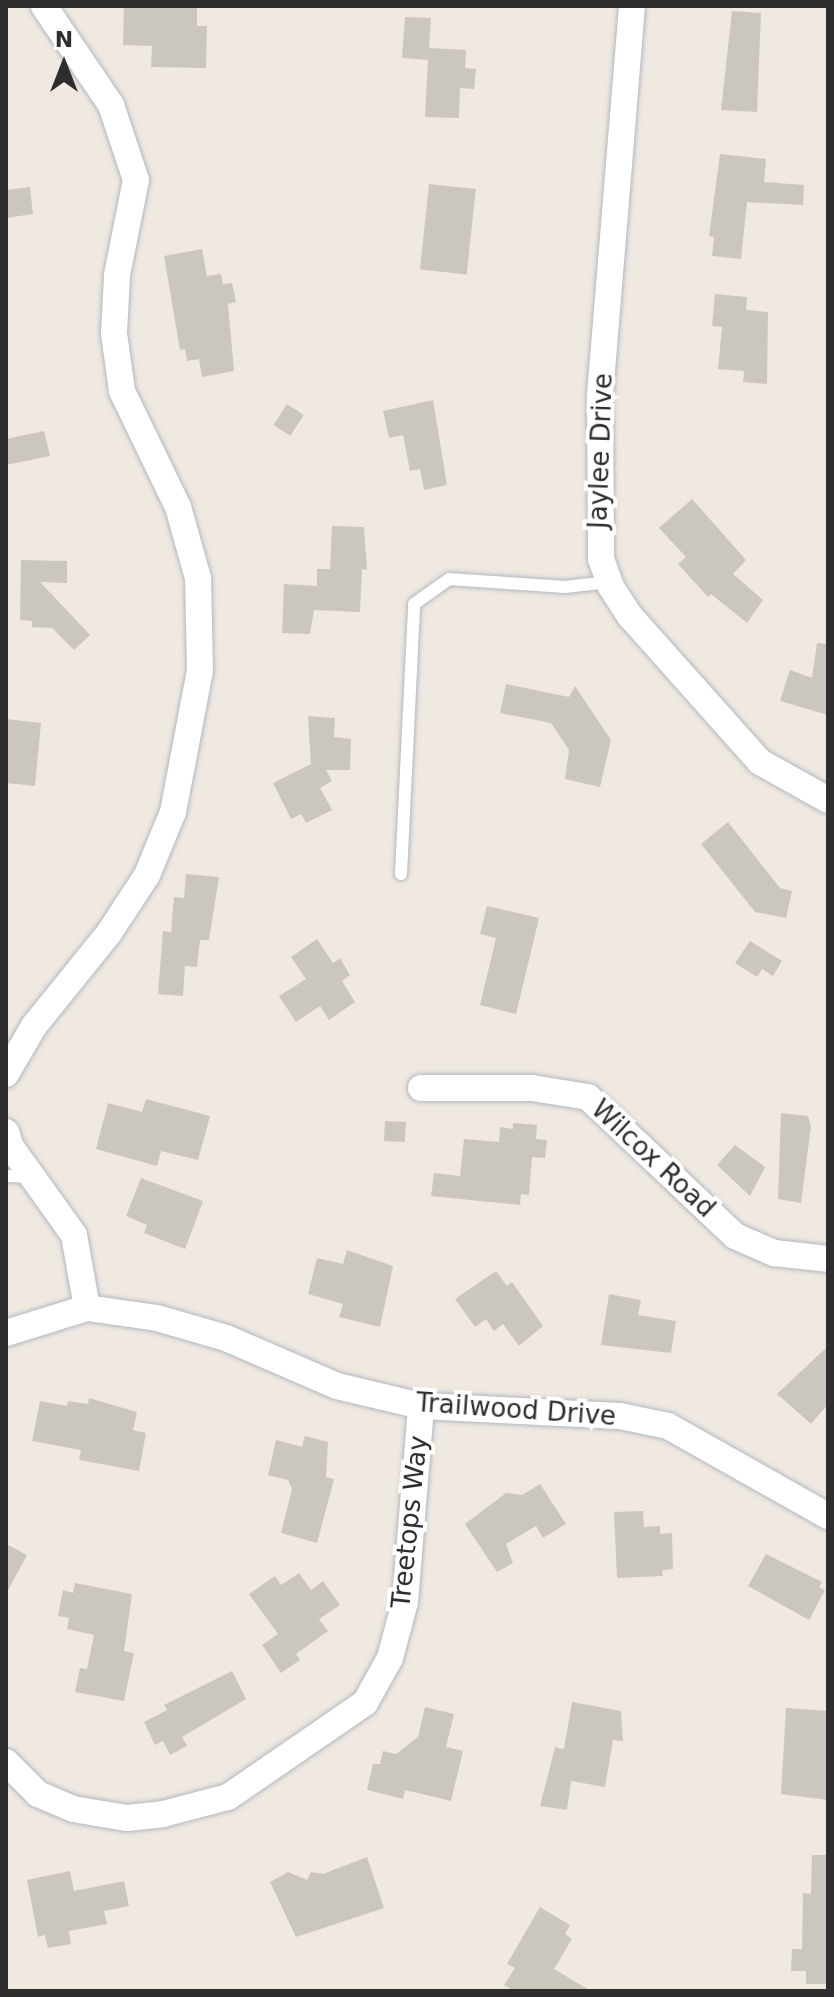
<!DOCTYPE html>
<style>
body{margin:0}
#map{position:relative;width:834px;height:1997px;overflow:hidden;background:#efe9e1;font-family:"DejaVu Sans",sans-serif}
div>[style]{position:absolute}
.building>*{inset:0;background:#cbc7bf;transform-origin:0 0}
.roads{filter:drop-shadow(0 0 2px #b4b7c1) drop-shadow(0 0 2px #b4b7c1)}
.lane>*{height:12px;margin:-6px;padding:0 6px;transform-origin:6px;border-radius:6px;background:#fff}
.street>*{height:26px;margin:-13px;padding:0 13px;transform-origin:13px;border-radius:13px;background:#fff}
span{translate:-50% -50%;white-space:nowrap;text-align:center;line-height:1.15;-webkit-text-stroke:8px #fff;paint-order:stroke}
.street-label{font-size:26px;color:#2e2e2e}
.frame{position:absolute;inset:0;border:8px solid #2e2e2e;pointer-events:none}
.north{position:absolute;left:24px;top:24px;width:80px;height:80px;-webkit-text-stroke:6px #fff;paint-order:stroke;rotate:0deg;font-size:22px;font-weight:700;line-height:32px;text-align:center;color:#2e2e2e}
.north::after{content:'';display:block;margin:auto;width:28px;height:36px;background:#2e2e2e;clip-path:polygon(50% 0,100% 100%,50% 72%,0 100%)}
</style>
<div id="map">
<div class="building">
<div style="clip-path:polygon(124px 6px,197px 8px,197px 26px,207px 26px,206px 68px,151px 67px,152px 46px,123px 45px)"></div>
<div style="clip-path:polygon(732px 11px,761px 13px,757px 112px,721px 110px)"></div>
<div style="clip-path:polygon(405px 17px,431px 18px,429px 48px,466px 50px,465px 68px,476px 69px,474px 89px,460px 88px,459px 118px,425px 117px,428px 60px,402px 58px)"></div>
<div style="clip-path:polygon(720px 154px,766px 159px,764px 182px,804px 185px,803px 205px,747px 202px,741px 259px,712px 256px,714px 237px,709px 236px)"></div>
<div style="left:429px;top:184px;width:47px;height:86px;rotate:6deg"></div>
<div style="clip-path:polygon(30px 187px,33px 214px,6px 218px,6px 190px)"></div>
<div style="clip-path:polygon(202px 249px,207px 276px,221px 274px,223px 284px,232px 283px,236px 302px,228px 304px,234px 371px,202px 377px,199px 359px,187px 361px,185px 349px,180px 350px,164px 256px)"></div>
<div style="clip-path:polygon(715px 294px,747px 297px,746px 310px,768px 312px,767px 384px,743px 382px,744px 371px,718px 369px,722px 327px,712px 326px)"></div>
<div style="clip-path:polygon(433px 400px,447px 485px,424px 490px,420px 469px,410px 471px,403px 435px,389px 438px,383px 411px)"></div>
<div style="left:287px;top:404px;width:20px;height:25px;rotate:33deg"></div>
<div style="clip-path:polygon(44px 431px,50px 456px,6px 465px,6px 439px)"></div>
<div style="clip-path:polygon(692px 499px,746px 560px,733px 574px,763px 600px,747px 623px,711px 594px,708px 597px,678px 564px,686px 557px,659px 528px)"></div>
<div style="clip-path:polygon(332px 526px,364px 527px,367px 570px,362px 569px,360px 612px,314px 610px,310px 634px,282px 633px,284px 584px,317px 586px,317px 569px,330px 569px)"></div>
<div style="clip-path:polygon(21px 560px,67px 561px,67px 583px,40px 582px,90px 635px,74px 650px,52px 628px,32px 627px,32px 621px,20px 620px)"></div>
<div style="clip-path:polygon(817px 643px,828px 644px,828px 715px,780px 701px,790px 670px,812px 678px)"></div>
<div style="clip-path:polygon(506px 684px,569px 697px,575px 686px,611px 740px,600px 787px,565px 779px,569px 750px,551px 723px,500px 713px)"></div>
<div style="clip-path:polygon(308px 716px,335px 718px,334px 737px,351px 739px,350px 770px,326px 770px,332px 781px,320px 788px,332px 810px,306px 823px,301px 814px,291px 819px,273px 783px,311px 764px)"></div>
<div style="clip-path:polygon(6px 719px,41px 723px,35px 786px,6px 783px)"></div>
<div style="clip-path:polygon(728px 822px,780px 888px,792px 891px,786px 918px,755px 912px,701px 844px)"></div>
<div style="clip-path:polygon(186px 874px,219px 877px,209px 940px,200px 940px,197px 967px,185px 966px,183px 996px,158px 994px,163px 931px,171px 932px,174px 897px,184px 898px)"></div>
<div style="clip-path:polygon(487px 906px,539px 918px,516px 1014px,480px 1005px,496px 938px,480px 934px)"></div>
<div style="clip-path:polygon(317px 939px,333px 963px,340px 958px,350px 975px,342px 981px,355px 1002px,329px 1020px,320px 1006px,296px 1022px,279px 996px,306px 979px,291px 957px)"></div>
<div style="clip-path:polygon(750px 941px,782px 961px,773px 976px,762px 969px,757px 977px,735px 963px)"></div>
<div style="clip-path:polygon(146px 1099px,210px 1116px,198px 1160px,161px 1151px,157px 1166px,96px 1149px,108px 1103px,142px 1112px)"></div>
<div style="clip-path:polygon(781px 1113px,808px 1116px,811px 1126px,801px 1203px,778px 1199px)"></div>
<div style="left:385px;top:1121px;width:21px;height:20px;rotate:3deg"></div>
<div style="clip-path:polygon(513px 1123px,537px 1125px,536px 1139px,547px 1140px,545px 1158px,532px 1157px,529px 1195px,521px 1194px,520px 1205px,431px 1196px,434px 1173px,460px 1176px,464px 1139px,499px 1142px,500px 1127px,513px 1129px)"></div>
<div style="clip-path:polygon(735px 1145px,765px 1167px,750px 1196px,717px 1165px)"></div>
<div style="clip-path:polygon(141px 1178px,203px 1201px,185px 1249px,144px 1233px,147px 1225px,126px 1216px)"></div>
<div style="clip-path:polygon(347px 1250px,393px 1266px,380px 1327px,339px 1317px,343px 1304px,308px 1294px,317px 1258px,343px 1264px)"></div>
<div style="clip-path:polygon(496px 1271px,507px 1286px,512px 1282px,543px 1326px,519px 1346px,503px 1324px,494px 1331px,486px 1319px,475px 1327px,455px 1299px)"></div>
<div style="clip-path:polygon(609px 1294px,641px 1300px,638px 1315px,676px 1321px,671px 1353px,601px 1345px)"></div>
<div style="clip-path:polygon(828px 1346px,828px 1404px,811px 1424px,777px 1394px)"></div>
<div style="clip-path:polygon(89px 1398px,137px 1412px,133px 1430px,146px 1433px,139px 1471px,79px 1460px,81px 1450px,32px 1441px,40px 1401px,67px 1406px,68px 1401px,88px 1404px)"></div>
<div style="clip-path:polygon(305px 1436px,328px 1442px,326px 1477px,334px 1479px,317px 1543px,281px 1533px,292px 1489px,288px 1480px,268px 1475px,276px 1440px,302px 1447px)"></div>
<div style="clip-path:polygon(540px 1484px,566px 1524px,543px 1538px,536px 1526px,506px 1544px,513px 1563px,497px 1572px,465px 1524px,506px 1493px,522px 1495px)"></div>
<div style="clip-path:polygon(643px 1511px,644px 1527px,660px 1526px,660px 1534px,672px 1533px,673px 1569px,662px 1570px,663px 1576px,617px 1578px,614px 1512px)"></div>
<div style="clip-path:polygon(6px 1544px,27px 1555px,6px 1594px)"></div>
<div style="clip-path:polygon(766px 1554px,822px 1582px,819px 1587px,825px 1590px,809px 1620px,748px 1586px)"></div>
<div style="clip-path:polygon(299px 1573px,311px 1590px,323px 1581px,340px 1605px,319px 1619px,328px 1631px,296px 1654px,300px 1660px,281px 1673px,262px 1645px,278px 1634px,249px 1594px,275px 1576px,281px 1585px)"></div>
<div style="clip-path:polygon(75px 1583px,132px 1594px,124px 1651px,134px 1653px,124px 1701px,75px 1692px,80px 1668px,87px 1669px,94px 1635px,67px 1629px,69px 1618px,58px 1616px,63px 1590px,73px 1593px)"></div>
<div style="clip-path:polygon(232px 1671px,246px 1699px,182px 1737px,187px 1746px,170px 1755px,163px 1741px,155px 1745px,144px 1722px,167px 1710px,164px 1705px)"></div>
<div style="clip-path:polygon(572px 1702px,621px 1711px,623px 1741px,613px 1740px,605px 1787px,571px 1781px,567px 1810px,540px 1806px,555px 1747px,564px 1749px)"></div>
<div style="clip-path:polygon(425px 1707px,454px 1714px,446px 1747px,463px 1751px,451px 1801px,405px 1790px,403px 1799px,367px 1790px,373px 1764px,380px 1764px,383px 1751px,396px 1754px,418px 1737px)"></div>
<div style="clip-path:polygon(786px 1708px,828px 1711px,828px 1800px,781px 1794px)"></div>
<div style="clip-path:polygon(812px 1855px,828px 1855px,828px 1984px,806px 1984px,806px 1971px,791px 1971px,792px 1949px,802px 1949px,803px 1893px,811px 1894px)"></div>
<div style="clip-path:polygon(367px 1857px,384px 1908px,296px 1937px,270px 1882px,288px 1872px,307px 1880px,311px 1872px,323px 1874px)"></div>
<div style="clip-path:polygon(70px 1871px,74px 1891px,124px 1881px,129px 1906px,104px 1911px,107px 1924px,69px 1931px,71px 1944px,48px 1948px,45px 1935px,38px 1937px,27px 1880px)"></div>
<div style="clip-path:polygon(540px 1907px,570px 1925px,565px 1934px,572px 1939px,554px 1969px,591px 1991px,514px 1991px,504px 1985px,515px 1968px,507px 1964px)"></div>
</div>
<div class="roads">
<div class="lane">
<div style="left:401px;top:874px;width:270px;rotate:-87.2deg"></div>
<div style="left:414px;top:604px;width:43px;rotate:-35.5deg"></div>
<div style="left:449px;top:579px;width:116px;rotate:3.9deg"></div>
<div style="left:565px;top:587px;width:44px;rotate:-6.5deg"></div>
<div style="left:6px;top:1176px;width:23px;rotate:2deg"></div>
</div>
<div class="street">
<div style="left:632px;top:6px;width:394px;rotate:94.7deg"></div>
<div style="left:600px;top:399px;width:160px;rotate:89.6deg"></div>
<div style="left:601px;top:559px;width:30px;rotate:70deg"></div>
<div style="left:611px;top:587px;width:35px;rotate:57deg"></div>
<div style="left:630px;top:616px;width:195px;rotate:48.3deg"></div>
<div style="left:760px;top:762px;width:78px;rotate:29.2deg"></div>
<div style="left:6px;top:1074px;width:56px;rotate:-59.7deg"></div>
<div style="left:34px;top:1026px;width:119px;rotate:-51.1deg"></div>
<div style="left:109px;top:933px;width:69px;rotate:-56.8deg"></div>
<div style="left:147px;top:875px;width:68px;rotate:-67.6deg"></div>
<div style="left:173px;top:812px;width:144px;rotate:-79.2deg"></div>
<div style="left:200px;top:671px;width:93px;rotate:-91.2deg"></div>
<div style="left:198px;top:578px;width:74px;rotate:-105.7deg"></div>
<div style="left:178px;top:507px;width:129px;rotate:-115.8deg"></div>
<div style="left:122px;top:391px;width:59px;rotate:-97.9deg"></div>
<div style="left:114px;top:333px;width:58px;rotate:-87deg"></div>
<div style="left:117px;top:275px;width:97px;rotate:-78.7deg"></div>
<div style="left:136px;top:180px;width:79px;rotate:-108.4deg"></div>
<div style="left:111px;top:105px;width:120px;rotate:-124.1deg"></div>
<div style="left:421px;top:1088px;width:111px"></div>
<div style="left:532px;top:1088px;width:57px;rotate:9.1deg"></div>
<div style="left:588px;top:1097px;width:202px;rotate:43.4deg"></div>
<div style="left:735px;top:1236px;width:43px;rotate:23.6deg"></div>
<div style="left:774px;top:1253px;width:54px;rotate:6.3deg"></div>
<div style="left:6px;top:1132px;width:16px;rotate:72deg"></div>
<div style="left:11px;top:1147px;width:108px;rotate:54.4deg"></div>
<div style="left:74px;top:1235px;width:74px;rotate:79.9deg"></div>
<div style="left:6px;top:1333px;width:85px;rotate:-17.2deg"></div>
<div style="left:87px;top:1308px;width:71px;rotate:8.1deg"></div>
<div style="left:157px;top:1318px;width:72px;rotate:16.2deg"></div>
<div style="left:226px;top:1338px;width:121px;rotate:23.4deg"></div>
<div style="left:337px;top:1386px;width:86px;rotate:13.4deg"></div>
<div style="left:421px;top:1406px;width:199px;rotate:2.9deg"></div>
<div style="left:620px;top:1416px;width:49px;rotate:11.8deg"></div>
<div style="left:668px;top:1426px;width:184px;rotate:29.4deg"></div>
<div style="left:6px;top:1762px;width:45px;rotate:45deg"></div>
<div style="left:38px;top:1794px;width:38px;rotate:23deg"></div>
<div style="left:73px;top:1809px;width:55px;rotate:9.5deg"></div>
<div style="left:127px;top:1818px;width:36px;rotate:-6deg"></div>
<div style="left:163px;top:1814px;width:67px;rotate:-14.7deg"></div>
<div style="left:228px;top:1797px;width:166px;rotate:-34.5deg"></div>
<div style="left:365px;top:1703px;width:51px;rotate:-60.9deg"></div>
<div style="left:390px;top:1658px;width:58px;rotate:-75deg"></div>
<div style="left:405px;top:1602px;width:197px;rotate:-85.3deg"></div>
</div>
</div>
<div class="street-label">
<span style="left:601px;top:451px;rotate:-88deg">Jaylee Drive</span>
<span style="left:653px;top:1159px;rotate:43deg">Wilcox Road</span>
<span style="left:516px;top:1410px;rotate:4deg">Trailwood Drive</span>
<span style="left:410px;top:1522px;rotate:-84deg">Treetops Way</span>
</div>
<div class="frame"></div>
<div class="north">N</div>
</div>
